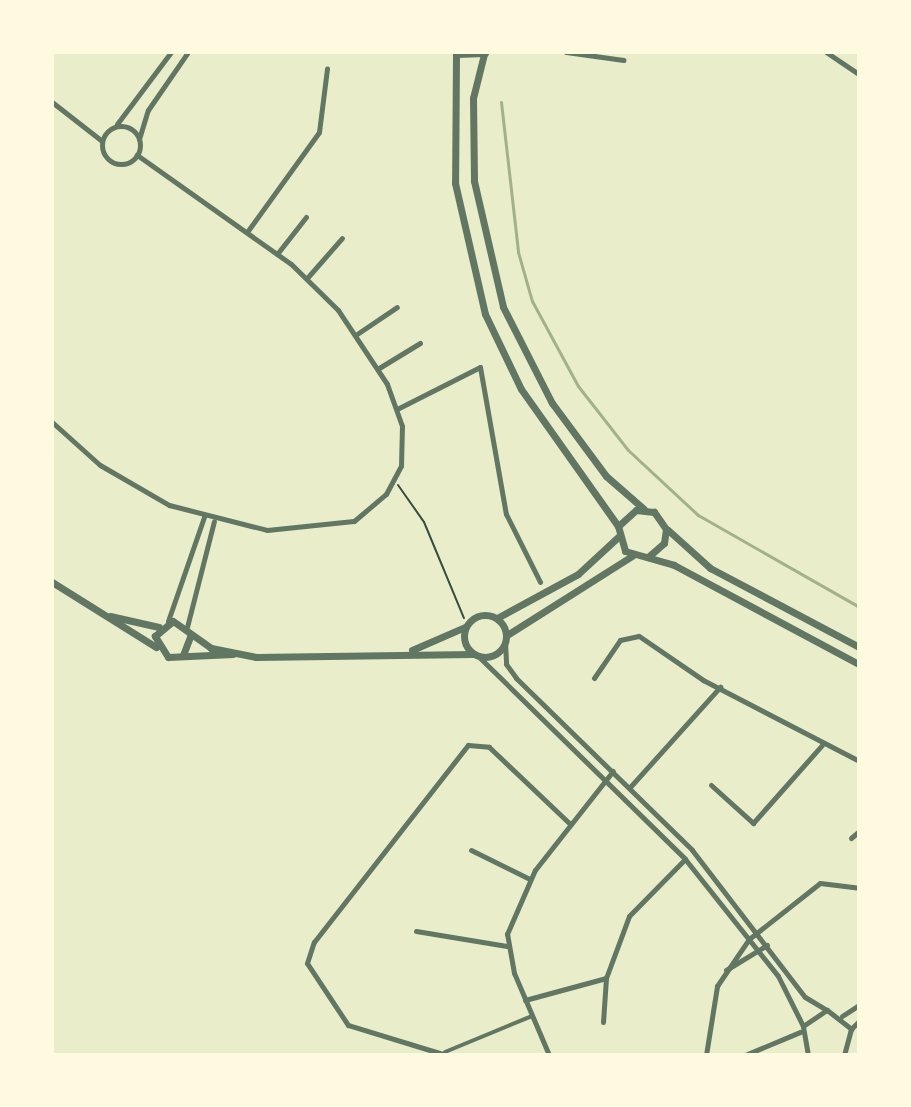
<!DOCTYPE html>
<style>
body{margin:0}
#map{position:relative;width:911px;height:1107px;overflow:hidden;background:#e9edc9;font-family:Signika,sans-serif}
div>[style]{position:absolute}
.stream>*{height:3px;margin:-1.5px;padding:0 1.5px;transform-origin:1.5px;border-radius:1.5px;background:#a3b18a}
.path>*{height:2px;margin:-1px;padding:0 1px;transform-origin:1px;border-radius:1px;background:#344e41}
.pedestrian>*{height:4px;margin:-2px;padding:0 2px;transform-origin:2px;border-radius:2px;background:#617663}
.minor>*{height:5px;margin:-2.5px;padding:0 2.5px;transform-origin:2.5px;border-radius:2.5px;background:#617663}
.minor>.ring{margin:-2.5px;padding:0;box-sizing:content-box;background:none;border:5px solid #617663;border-radius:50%}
.tertiary>*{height:7px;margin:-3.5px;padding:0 3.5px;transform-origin:3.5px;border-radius:3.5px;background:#617663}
.tertiary>.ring{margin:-3.5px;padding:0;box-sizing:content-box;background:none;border:7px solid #617663;border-radius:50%}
span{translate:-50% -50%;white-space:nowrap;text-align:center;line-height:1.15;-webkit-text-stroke:6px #fefae0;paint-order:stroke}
.frame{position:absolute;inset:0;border:54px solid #fefae0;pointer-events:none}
</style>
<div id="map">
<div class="stream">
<div style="left:501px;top:102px;width:151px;rotate:83.5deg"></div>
<div style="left:518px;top:252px;width:51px;rotate:74.1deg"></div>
<div style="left:532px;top:301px;width:97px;rotate:61.6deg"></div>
<div style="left:578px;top:386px;width:81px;rotate:52deg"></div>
<div style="left:628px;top:450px;width:96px;rotate:42.9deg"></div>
<div style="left:698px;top:515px;width:185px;rotate:29.7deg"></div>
</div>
<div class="path">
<div style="left:398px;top:485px;width:45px;rotate:54.9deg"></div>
<div style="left:424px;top:522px;width:104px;rotate:67.4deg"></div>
</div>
<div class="pedestrian">
<div style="left:445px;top:1052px;width:94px;rotate:-22.5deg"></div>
</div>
<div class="minor">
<div style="left:566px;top:52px;width:58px;rotate:8deg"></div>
<div style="left:826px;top:52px;width:40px;rotate:34deg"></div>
<div style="left:52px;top:102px;width:63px;rotate:38deg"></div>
<div style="left:117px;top:124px;width:90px;rotate:-53.1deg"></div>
<div class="ring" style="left:102px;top:126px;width:33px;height:33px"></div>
<div style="left:139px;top:139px;width:30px;rotate:-73deg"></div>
<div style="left:148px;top:110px;width:70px;rotate:-55.4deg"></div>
<div style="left:247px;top:232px;width:123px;rotate:-54.2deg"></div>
<div style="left:319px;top:132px;width:64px;rotate:-82.8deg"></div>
<div style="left:277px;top:254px;width:47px;rotate:-51.9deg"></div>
<div style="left:307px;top:278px;width:53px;rotate:-48.8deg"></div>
<div style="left:357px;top:334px;width:48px;rotate:-34deg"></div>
<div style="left:379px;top:368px;width:48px;rotate:-31.4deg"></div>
<div style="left:397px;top:409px;width:93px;rotate:-26.8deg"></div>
<div style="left:480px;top:367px;width:149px;rotate:80deg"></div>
<div style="left:506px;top:514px;width:76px;rotate:63.4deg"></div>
<div style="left:52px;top:422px;width:64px;rotate:41.9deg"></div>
<div style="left:100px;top:465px;width:80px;rotate:30.1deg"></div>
<div style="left:169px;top:505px;width:101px;rotate:14.3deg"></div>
<div style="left:267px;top:530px;width:87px;rotate:-5.9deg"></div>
<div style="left:354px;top:521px;width:42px;rotate:-40.2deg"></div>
<div style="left:386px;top:494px;width:32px;rotate:-62deg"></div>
<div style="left:401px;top:466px;width:40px;rotate:-88.6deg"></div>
<div style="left:402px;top:426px;width:45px;rotate:-109.7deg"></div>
<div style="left:387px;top:384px;width:89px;rotate:-123.5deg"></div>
<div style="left:338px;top:310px;width:66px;rotate:-135.6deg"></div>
<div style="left:291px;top:264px;width:189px;rotate:-144.7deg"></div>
<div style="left:168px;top:621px;width:110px;rotate:-70.9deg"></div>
<div style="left:187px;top:627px;width:109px;rotate:-75.7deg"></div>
<div style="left:505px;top:642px;width:22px;rotate:87deg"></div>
<div style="left:506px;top:664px;width:17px;rotate:54deg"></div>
<div style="left:516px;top:678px;width:246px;rotate:44.3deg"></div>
<div style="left:692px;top:850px;width:185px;rotate:52.5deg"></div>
<div style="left:805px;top:997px;width:26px;rotate:31deg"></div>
<div style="left:478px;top:656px;width:290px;rotate:44.4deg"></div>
<div style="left:685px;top:859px;width:149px;rotate:51.5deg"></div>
<div style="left:778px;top:976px;width:56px;rotate:63.4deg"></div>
<div style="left:594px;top:678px;width:46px;rotate:-55.6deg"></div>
<div style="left:620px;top:640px;width:19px;rotate:-12deg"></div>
<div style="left:639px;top:636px;width:78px;rotate:34.5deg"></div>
<div style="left:703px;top:680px;width:176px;rotate:27.4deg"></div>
<div style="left:711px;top:785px;width:57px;rotate:42.1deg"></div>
<div style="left:753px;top:823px;width:104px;rotate:-48.5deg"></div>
<div style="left:630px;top:787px;width:135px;rotate:-48deg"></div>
<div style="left:851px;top:838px;width:11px;rotate:-41deg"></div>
<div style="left:471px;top:850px;width:66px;rotate:26.2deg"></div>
<div style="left:416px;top:931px;width:92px;rotate:9.4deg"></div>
<div style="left:726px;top:970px;width:48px;rotate:-31.4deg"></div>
<div style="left:525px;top:1000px;width:84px;rotate:-15.2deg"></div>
<div style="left:606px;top:978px;width:66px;rotate:-69.6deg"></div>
<div style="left:629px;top:916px;width:80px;rotate:-45.5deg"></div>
<div style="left:842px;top:1016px;width:20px;rotate:-33deg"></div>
<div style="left:603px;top:1022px;width:44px;rotate:-86.1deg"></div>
<div style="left:851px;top:1029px;width:11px;rotate:-45deg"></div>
<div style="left:446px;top:1055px;width:102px;rotate:-163deg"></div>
<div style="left:348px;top:1025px;width:74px;rotate:-123.5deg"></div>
<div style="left:307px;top:963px;width:22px;rotate:-72deg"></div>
<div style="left:314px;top:942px;width:250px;rotate:-52deg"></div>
<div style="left:468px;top:745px;width:21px;rotate:5deg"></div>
<div style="left:489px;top:747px;width:110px;rotate:43.5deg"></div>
<div style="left:549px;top:1055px;width:89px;rotate:-113.1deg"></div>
<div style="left:514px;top:973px;width:40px;rotate:-100deg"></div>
<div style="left:507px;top:934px;width:70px;rotate:-66.4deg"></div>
<div style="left:535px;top:870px;width:126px;rotate:-51.8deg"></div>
<div style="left:706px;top:1055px;width:70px;rotate:-80.9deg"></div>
<div style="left:717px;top:986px;width:57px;rotate:-55.8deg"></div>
<div style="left:749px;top:939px;width:90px;rotate:-38.3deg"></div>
<div style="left:820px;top:883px;width:39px;rotate:7deg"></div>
<div style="left:745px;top:1055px;width:60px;rotate:-22.7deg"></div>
<div style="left:792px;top:1055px;width:8px"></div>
<div style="left:808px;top:1055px;width:29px;rotate:-100deg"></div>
<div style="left:803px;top:1026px;width:29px;rotate:-34deg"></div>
<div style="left:827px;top:1010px;width:31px;rotate:38deg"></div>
<div style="left:851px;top:1029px;width:27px;rotate:105deg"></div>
</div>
<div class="tertiary">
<div style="left:456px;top:54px;width:129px;rotate:90.4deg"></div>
<div style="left:455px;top:183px;width:134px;rotate:77.1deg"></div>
<div style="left:485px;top:314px;width:83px;rotate:64.4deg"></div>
<div style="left:521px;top:389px;width:168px;rotate:54.7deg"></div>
<div style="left:456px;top:54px;width:29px;rotate:-2deg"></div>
<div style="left:484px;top:54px;width:45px;rotate:104deg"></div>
<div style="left:473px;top:98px;width:83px;rotate:89.3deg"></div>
<div style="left:474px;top:181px;width:129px;rotate:77deg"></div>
<div style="left:503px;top:307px;width:108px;rotate:63deg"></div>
<div style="left:552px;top:403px;width:91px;rotate:53.5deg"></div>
<div style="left:606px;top:476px;width:50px;rotate:41deg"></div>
<div style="left:668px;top:530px;width:57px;rotate:42.1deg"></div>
<div style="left:710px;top:568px;width:169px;rotate:27.9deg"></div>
<div style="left:648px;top:557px;width:21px;rotate:-41deg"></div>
<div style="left:664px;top:543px;width:14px;rotate:-82deg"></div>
<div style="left:666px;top:529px;width:21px;rotate:-125deg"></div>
<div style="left:654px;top:512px;width:18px;rotate:-174deg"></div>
<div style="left:636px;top:510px;width:24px;rotate:138deg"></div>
<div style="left:618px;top:526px;width:26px;rotate:74deg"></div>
<div style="left:625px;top:551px;width:51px;rotate:15.9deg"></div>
<div style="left:674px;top:565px;width:210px;rotate:28.2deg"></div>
<div style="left:52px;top:582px;width:123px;rotate:32deg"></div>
<div class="ring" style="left:464px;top:615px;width:35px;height:35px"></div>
<div style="left:110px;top:616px;width:50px;rotate:12.7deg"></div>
<div style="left:497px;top:618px;width:92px;rotate:-28.5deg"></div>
<div style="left:578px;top:574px;width:54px;rotate:-42.8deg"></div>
<div style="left:507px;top:635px;width:148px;rotate:-32.3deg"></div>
<div style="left:412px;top:650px;width:58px;rotate:-23.5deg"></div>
<div style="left:233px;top:654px;width:65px;rotate:177.4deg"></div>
<div style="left:168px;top:657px;width:25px;rotate:-122deg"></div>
<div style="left:155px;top:636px;width:23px;rotate:-40deg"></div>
<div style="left:173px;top:621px;width:47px;rotate:35.4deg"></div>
<div style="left:211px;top:648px;width:46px;rotate:11.3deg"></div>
<div style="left:256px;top:657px;width:217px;rotate:-0.8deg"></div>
<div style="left:183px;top:655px;width:22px;rotate:-69deg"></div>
</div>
<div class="frame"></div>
</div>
